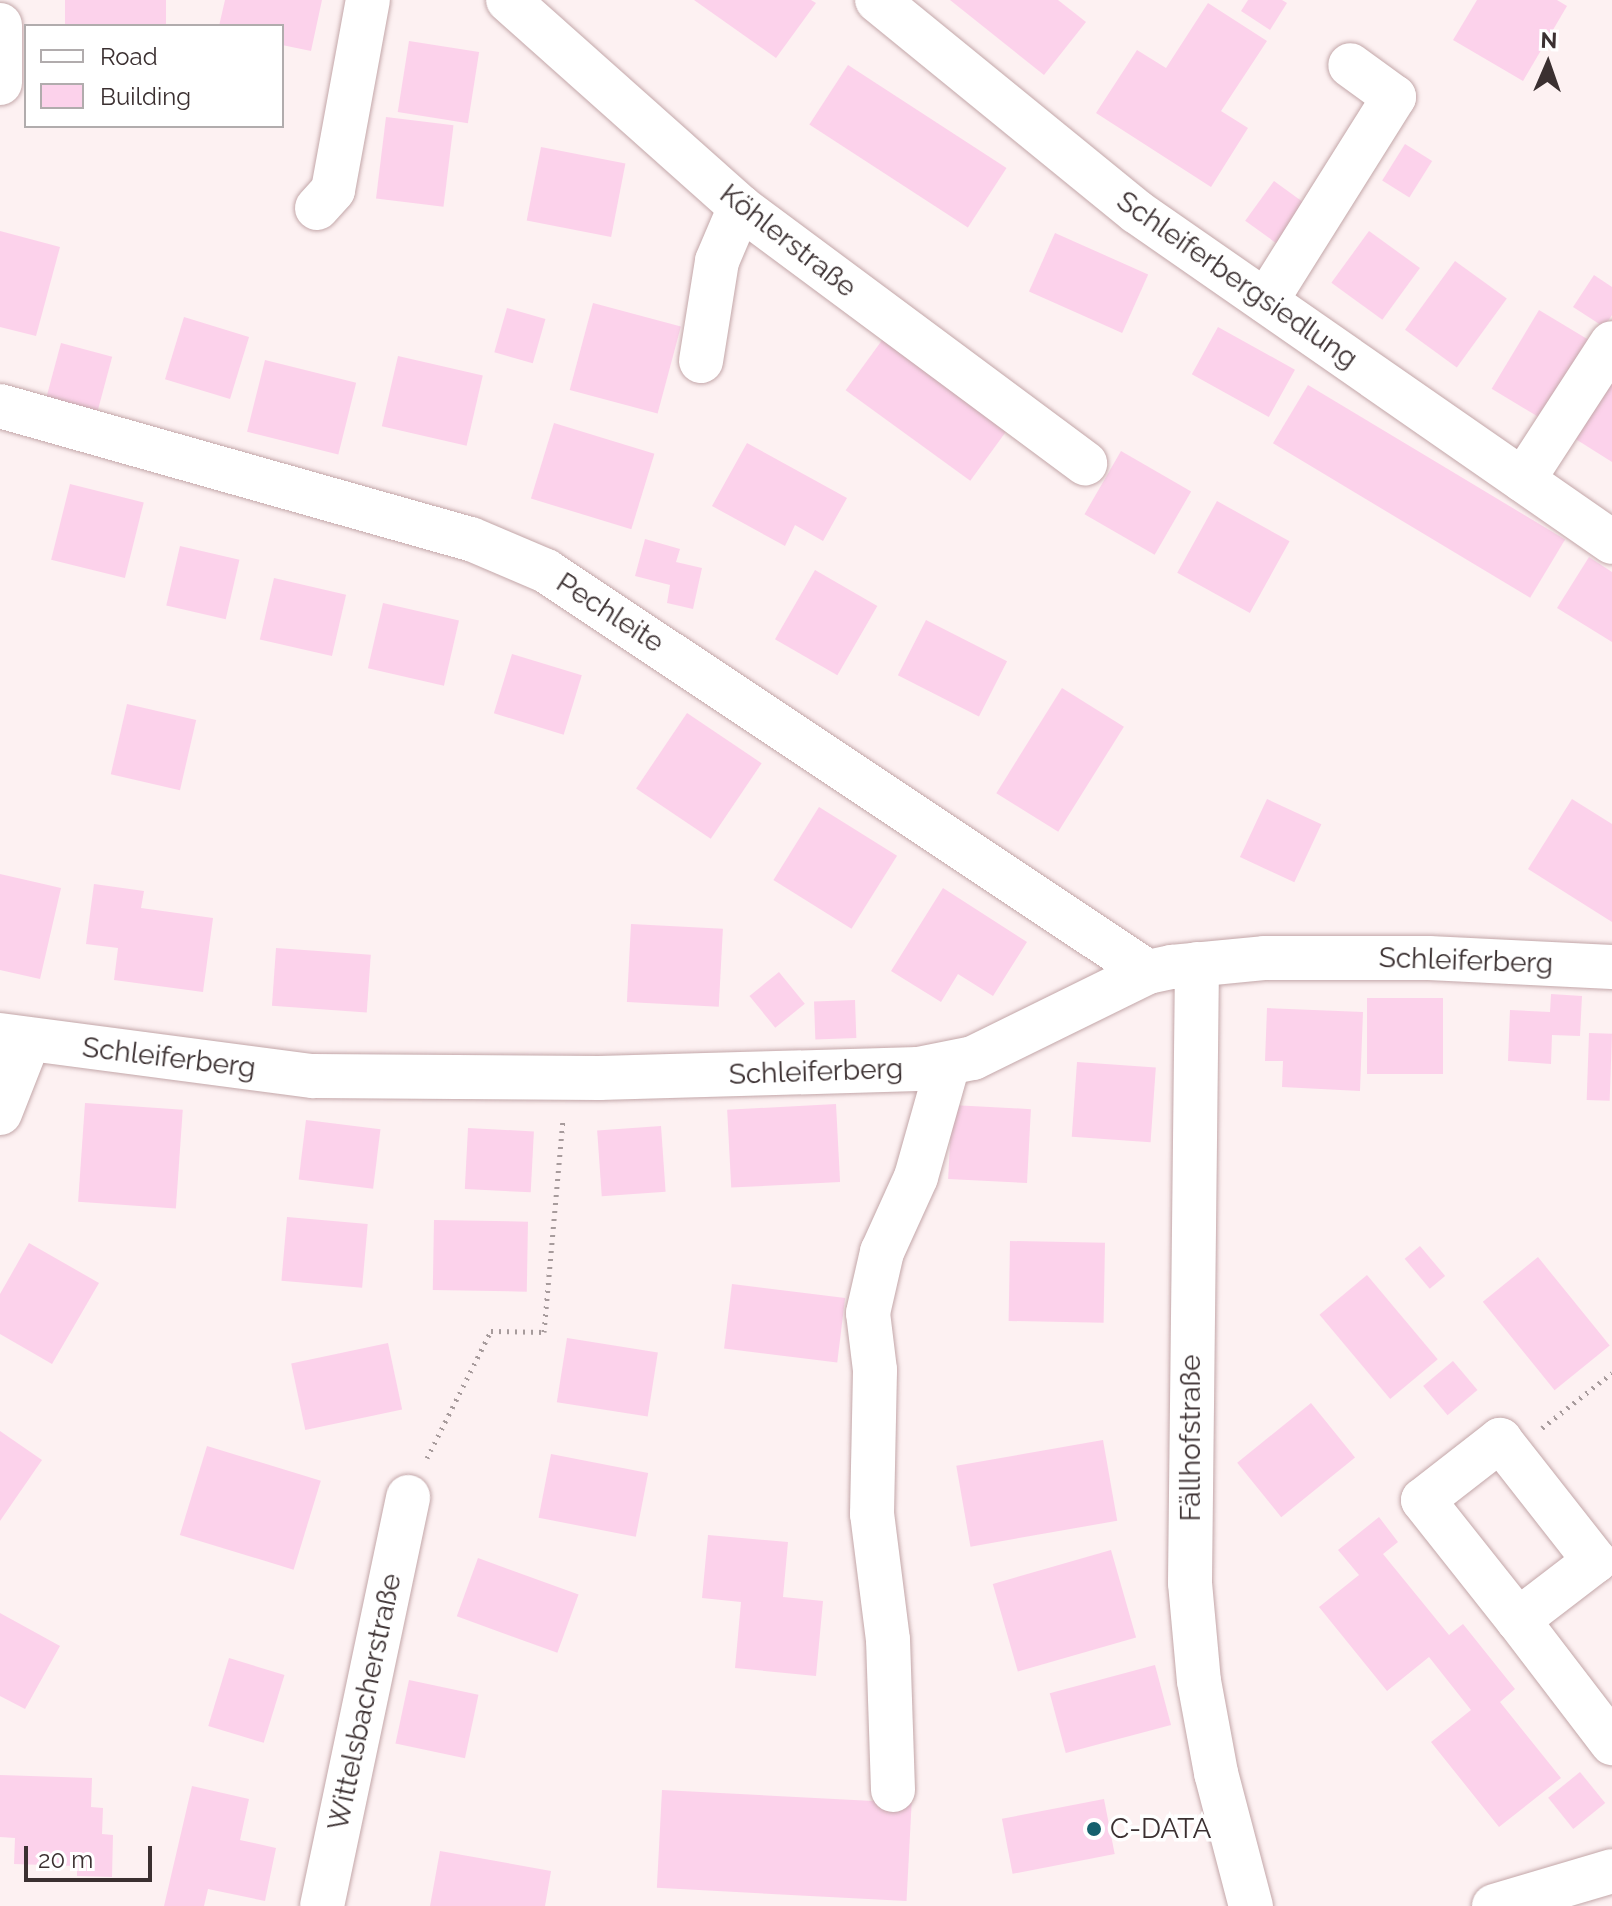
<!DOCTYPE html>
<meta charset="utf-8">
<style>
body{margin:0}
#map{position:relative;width:1612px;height:1906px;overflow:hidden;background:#fdf1f2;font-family:Raleway,sans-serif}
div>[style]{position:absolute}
.building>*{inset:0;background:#fcd2eb;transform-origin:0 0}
.path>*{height:5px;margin-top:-2.5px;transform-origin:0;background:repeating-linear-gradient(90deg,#a79b9c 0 2px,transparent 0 8px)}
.roads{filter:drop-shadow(0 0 2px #c3a7a9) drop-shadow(0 0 2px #c3a7a9)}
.minor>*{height:44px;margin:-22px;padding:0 22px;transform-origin:22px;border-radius:22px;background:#fff}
.dots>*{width:22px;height:22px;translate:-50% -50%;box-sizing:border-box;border:4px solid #fff;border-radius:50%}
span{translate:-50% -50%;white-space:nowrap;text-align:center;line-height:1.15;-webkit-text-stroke:7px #fff;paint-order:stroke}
.street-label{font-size:28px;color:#3b3031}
.poi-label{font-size:28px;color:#3b3031}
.left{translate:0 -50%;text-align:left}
.legend{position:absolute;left:24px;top:24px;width:260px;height:104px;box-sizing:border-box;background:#fff;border:2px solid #b1acad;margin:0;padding:10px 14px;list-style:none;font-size:24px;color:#3b3031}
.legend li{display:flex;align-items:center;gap:16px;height:40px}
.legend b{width:40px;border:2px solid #b1acad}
.north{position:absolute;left:1508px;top:24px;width:80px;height:80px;-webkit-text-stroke:6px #fff;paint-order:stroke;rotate:2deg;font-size:22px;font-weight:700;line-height:32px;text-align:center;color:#3b3031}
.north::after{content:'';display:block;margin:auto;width:28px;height:36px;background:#3b3031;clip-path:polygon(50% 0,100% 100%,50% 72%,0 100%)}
.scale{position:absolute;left:24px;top:1846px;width:128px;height:36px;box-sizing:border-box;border:4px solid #3b3031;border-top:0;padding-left:10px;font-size:24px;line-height:28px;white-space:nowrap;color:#3b3031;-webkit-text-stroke:6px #fff;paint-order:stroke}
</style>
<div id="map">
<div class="building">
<div style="left:65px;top:0;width:101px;height:26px"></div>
<div style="clip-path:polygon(225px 0,322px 0,311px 51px,282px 45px,282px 26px,219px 26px)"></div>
<div style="clip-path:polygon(694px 0,811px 0,816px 3px,776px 58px)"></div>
<div style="clip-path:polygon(950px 0,1058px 0,1086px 22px,1044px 75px)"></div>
<div style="clip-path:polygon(1248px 0,1282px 0,1287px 3px,1270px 30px,1241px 11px)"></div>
<div style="clip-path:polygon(1477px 0,1557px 0,1567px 6px,1523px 81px,1453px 40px)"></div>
<div style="clip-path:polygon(1208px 3px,1267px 41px,1221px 111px,1248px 128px,1211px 187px,1096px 113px,1137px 50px,1166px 68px)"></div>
<div style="left:409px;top:41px;width:71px;height:72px;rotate:9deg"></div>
<div style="left:848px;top:65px;width:189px;height:71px;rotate:33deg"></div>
<div style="left:386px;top:117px;width:68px;height:82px;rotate:7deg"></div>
<div style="left:1405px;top:144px;width:32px;height:43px;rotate:32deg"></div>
<div style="left:541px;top:147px;width:86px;height:75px;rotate:11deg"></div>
<div style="left:1274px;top:181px;width:54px;height:49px;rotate:36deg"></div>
<div style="clip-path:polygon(0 231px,60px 247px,36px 336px,0 327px)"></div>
<div style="left:1369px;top:231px;width:63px;height:64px;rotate:36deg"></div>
<div style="left:1055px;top:233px;width:102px;height:64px;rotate:24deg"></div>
<div style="left:1455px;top:261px;width:64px;height:85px;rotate:36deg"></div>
<div style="clip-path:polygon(1594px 275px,1612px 287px,1612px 315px,1604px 327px,1573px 307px)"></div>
<div style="left:593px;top:303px;width:91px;height:90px;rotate:15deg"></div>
<div style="left:507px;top:308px;width:40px;height:46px;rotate:16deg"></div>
<div style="left:1539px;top:310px;width:64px;height:92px;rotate:31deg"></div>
<div style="left:184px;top:317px;width:68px;height:65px;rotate:17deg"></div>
<div style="left:1218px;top:327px;width:88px;height:54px;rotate:29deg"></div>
<div style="left:888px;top:332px;width:154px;height:72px;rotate:36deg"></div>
<div style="left:61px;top:343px;width:53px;height:57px;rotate:15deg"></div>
<div style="left:398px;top:356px;width:87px;height:72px;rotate:13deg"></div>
<div style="left:265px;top:360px;width:94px;height:74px;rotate:14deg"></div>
<div style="clip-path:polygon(1612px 360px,1612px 462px,1566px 433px)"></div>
<div style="left:1308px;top:385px;width:300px;height:68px;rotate:31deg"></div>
<div style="left:554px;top:423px;width:105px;height:79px;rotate:17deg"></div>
<div style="clip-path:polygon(747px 443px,847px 498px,823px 541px,795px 525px,785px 546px,712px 506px)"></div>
<div style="left:1121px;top:451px;width:81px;height:73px;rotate:30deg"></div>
<div style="left:70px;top:484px;width:76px;height:78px;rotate:14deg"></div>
<div style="left:1217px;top:501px;width:83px;height:82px;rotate:29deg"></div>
<div style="clip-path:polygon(645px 539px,680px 549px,676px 562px,702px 568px,693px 609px,667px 603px,670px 585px,635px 576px)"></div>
<div style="left:180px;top:546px;width:61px;height:61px;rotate:13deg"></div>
<div style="clip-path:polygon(1589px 557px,1612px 572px,1612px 642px,1557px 608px)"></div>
<div style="left:815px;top:570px;width:72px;height:80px;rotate:30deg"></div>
<div style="left:274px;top:578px;width:74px;height:63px;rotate:13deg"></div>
<div style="left:383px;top:603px;width:78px;height:67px;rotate:13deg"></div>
<div style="left:926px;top:620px;width:91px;height:62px;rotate:27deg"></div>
<div style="left:512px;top:654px;width:73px;height:62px;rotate:17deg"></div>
<div style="left:1062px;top:688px;width:73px;height:124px;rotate:32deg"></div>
<div style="left:127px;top:704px;width:71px;height:72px;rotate:13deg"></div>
<div style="left:687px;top:713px;width:90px;height:91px;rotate:34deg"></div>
<div style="left:1267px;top:799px;width:60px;height:64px;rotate:25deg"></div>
<div style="clip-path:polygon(1572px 799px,1612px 824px,1612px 922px,1528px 869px)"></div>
<div style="left:819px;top:807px;width:92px;height:86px;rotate:32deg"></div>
<div style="clip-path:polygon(0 874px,61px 888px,40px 979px,0 970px)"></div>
<div style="clip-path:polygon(94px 884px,144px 891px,141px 908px,213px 918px,203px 992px,114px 980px,118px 948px,86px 944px)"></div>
<div style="clip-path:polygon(943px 888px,1027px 942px,993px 996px,958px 974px,941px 1002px,891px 971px)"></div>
<div style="left:631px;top:924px;width:92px;height:78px;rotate:3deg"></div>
<div style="left:276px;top:948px;width:95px;height:58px;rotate:4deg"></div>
<div style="left:779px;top:972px;width:41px;height:38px;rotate:51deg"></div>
<div style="clip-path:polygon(1551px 994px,1582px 996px,1580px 1036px,1552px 1035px,1551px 1064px,1508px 1061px,1510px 1010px,1550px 1012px)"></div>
<div style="left:1367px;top:998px;width:76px;height:76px"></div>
<div style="left:855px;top:1000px;width:38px;height:41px;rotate:88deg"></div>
<div style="clip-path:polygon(1267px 1008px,1363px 1012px,1360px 1091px,1282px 1087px,1283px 1061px,1265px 1061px)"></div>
<div style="left:1589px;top:1033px;width:23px;height:67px;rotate:2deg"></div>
<div style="left:1077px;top:1062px;width:79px;height:75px;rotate:4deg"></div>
<div style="left:85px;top:1103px;width:98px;height:99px;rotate:4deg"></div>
<div style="left:836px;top:1104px;width:78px;height:109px;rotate:87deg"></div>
<div style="left:952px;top:1105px;width:79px;height:74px;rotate:3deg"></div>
<div style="left:306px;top:1120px;width:75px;height:60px;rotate:7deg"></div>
<div style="left:661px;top:1126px;width:66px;height:64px;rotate:86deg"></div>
<div style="left:468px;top:1128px;width:66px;height:61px;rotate:3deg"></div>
<div style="left:287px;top:1217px;width:81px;height:64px;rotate:5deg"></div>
<div style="left:434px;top:1220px;width:94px;height:70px;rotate:1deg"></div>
<div style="left:1010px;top:1241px;width:95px;height:80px;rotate:1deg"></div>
<div style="clip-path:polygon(29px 1243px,99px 1283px,52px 1364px,0 1334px,0 1294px)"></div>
<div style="left:1420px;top:1246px;width:39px;height:20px;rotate:50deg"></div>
<div style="left:1538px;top:1257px;width:114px;height:71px;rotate:51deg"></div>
<div style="left:1367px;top:1275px;width:110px;height:62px;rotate:50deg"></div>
<div style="left:732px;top:1284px;width:114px;height:65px;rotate:7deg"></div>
<div style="left:567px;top:1338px;width:92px;height:65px;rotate:9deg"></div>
<div style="left:388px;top:1343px;width:68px;height:99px;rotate:78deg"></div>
<div style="left:1453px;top:1361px;width:38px;height:39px;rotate:50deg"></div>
<div style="left:1311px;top:1403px;width:70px;height:95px;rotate:51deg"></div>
<div style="clip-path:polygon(0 1431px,42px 1460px,0 1521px)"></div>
<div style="left:1103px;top:1440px;width:82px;height:149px;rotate:80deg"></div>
<div style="left:207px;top:1446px;width:119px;height:93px;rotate:17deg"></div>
<div style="left:551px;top:1454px;width:99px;height:65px;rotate:11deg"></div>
<div style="clip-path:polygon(1379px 1517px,1398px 1542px,1383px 1554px,1449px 1635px,1463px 1624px,1515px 1689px,1500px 1702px,1561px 1778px,1499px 1827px,1431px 1742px,1471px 1710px,1429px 1657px,1387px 1691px,1319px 1607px,1359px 1575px,1338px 1550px)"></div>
<div style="clip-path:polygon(708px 1535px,788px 1542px,783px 1597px,823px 1601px,816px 1676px,735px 1668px,741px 1602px,702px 1598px)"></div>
<div style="left:1111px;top:1550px;width:91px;height:123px;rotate:74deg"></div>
<div style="left:478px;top:1558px;width:107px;height:62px;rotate:20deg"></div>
<div style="clip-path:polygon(0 1613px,60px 1646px,25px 1709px,0 1696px)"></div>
<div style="left:229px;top:1658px;width:58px;height:71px;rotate:17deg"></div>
<div style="left:1155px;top:1665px;width:62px;height:109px;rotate:75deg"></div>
<div style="left:409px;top:1680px;width:71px;height:65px;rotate:12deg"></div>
<div style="left:1580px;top:1772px;width:40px;height:41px;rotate:51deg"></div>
<div style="clip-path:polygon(0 1775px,92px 1778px,91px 1807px,103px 1808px,102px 1834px,113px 1835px,112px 1877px,77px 1876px,77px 1866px,14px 1864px,15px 1838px,0 1837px)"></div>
<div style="clip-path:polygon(192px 1786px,249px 1799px,240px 1840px,276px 1848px,265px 1901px,208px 1889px,204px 1906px,164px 1906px)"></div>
<div style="left:662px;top:1790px;width:250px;height:98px;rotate:3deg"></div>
<div style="left:1104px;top:1799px;width:56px;height:104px;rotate:79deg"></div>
<div style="clip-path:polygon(440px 1851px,551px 1871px,545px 1906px,430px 1906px)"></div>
</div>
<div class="path">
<div style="left:1542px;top:1428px;width:89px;rotate:-38.2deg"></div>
<div style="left:427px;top:1458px;width:142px;rotate:-63.3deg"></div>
<div style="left:491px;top:1331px;width:53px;rotate:1.1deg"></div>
<div style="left:544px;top:1332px;width:214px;rotate:-84.9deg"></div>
</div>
<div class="roads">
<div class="minor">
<div style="left:508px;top:0;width:311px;rotate:41.7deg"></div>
<div style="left:740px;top:207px;width:430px;rotate:36.6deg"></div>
<div style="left:877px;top:0;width:335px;rotate:39.2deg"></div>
<div style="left:1137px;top:212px;width:578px;rotate:34.79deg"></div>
<div style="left:0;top:25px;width:58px;rotate:90deg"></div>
<div style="left:317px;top:208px;width:24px;rotate:-48deg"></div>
<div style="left:333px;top:190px;width:193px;rotate:-79.6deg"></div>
<div style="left:1266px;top:301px;width:241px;rotate:-57.9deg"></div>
<div style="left:1394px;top:97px;width:54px;rotate:-144deg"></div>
<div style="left:701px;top:361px;width:101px;rotate:-80.9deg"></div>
<div style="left:717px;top:261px;width:59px;rotate:-66.9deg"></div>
<div style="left:0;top:406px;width:489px;rotate:15.8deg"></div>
<div style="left:471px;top:539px;width:82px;rotate:23.1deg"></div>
<div style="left:546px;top:571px;width:723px;rotate:33.67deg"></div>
<div style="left:1523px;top:480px;width:163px;rotate:-57deg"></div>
<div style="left:1197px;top:964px;width:619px;rotate:90.65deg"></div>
<div style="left:1190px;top:1583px;width:98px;rotate:84.8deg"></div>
<div style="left:1199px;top:1681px;width:94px;rotate:79.5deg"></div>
<div style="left:1216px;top:1773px;width:138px;rotate:75.3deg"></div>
<div style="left:0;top:1035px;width:316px;rotate:7.5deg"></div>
<div style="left:313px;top:1076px;width:286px;rotate:0.4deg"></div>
<div style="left:599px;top:1078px;width:319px;rotate:-1.6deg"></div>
<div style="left:918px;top:1069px;width:56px;rotate:-11.3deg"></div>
<div style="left:973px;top:1058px;width:195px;rotate:-26.2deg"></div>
<div style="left:1148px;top:972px;width:25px;rotate:-12deg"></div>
<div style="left:1172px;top:967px;width:92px;rotate:-5.6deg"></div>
<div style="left:1264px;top:958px;width:165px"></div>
<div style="left:1429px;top:958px;width:183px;rotate:2.8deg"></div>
<div style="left:0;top:1113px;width:76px;rotate:-68.5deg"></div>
<div style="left:1500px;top:1440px;width:154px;rotate:51.9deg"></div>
<div style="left:1595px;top:1561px;width:97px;rotate:142.5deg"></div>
<div style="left:1518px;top:1620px;width:153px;rotate:-128.4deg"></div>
<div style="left:1423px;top:1500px;width:98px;rotate:-37.9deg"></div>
<div style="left:1518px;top:1620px;width:155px;rotate:52.6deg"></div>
<div style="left:893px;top:1790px;width:150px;rotate:-91.9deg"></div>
<div style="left:888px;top:1640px;width:127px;rotate:-97.2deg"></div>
<div style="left:872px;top:1514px;width:144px;rotate:-88.8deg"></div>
<div style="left:875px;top:1370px;width:57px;rotate:-97deg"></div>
<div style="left:868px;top:1313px;width:63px;rotate:-77.1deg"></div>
<div style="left:882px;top:1252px;width:82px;rotate:-65.6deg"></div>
<div style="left:916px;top:1177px;width:117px;rotate:-74.2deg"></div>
<div style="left:322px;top:1906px;width:418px;rotate:-78.1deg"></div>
<div style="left:1494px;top:1906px;width:123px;rotate:-16.5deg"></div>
</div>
</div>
<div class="dots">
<div style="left:1094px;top:1829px;background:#15606d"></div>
</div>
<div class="street-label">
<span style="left:788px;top:241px;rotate:38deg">Köhlerstraße</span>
<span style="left:1237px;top:280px;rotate:35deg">Schleiferbergsiedlung</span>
<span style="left:610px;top:613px;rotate:33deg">Pechleite</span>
<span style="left:1466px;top:961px;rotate:2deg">Schleiferberg</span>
<span style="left:169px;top:1058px;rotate:7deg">Schleiferberg</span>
<span style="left:816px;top:1072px;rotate:-2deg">Schleiferberg</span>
<span style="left:1191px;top:1438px;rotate:-90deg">Fällhofstraße</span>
<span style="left:365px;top:1702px;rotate:-78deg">Wittelsbacherstraße</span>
</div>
<div class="poi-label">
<span class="left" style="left:1110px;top:1829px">C-DATA</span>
</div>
<ul class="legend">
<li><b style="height:10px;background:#fff"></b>Road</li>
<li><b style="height:22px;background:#fcd2eb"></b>Building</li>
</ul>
<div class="north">N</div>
<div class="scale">20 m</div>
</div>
